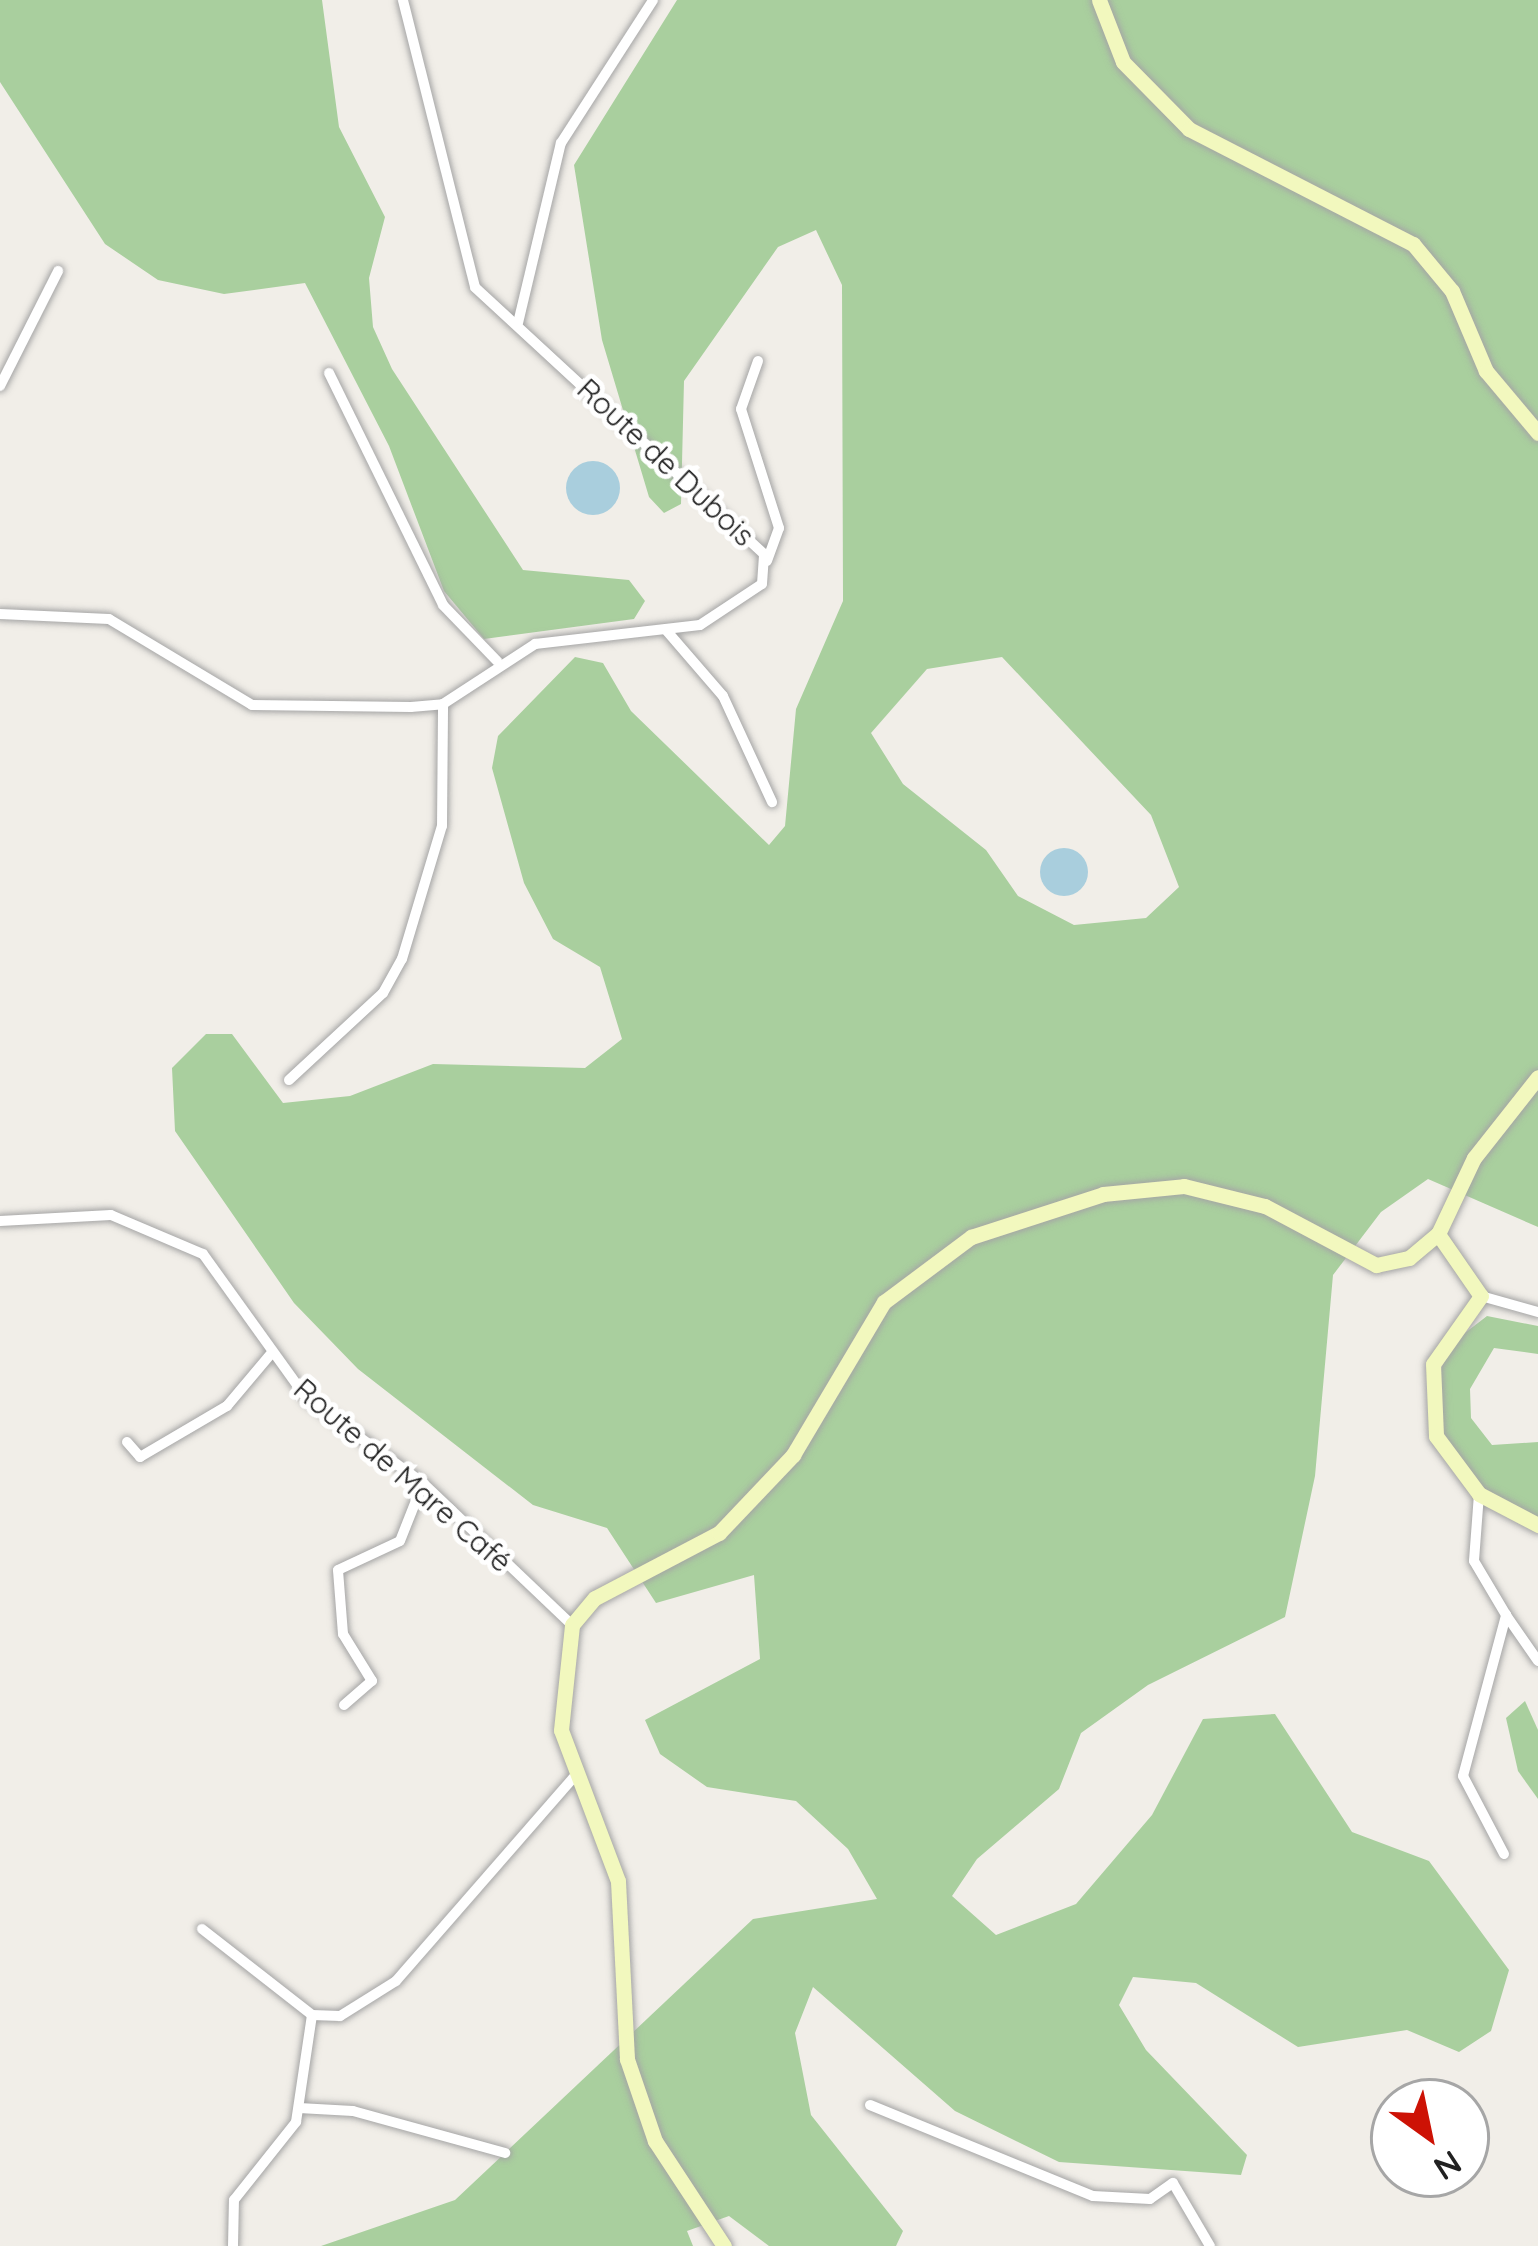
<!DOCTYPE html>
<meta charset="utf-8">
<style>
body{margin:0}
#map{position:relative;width:1538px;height:2246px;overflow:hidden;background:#f1eee8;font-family:Quicksand,sans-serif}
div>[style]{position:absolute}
.forest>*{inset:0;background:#a9cf9e}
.water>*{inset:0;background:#a9cedd}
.round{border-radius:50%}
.roads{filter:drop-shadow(0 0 3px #a5a5a5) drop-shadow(0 0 3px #a5a5a5)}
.street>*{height:10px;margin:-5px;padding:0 5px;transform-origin:5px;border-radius:5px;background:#fff}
.secondary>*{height:15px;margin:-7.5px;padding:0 7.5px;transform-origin:7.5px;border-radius:7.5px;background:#f2f8be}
span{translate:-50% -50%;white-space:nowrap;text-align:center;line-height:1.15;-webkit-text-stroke:10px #fff;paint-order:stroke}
.street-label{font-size:30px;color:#212121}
.north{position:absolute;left:1370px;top:2078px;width:120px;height:120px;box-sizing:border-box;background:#fff;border:3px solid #a6a6a6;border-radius:50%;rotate:147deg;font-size:33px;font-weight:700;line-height:48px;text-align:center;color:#212121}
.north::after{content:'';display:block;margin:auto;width:42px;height:54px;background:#cd1205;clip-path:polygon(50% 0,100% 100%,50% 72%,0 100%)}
</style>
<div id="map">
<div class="forest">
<div style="clip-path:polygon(0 0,322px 0,339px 127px,385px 217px,369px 278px,373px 327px,392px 369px,523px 570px,629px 580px,645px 601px,634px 619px,484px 639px,444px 591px,389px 446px,305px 283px,224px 294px,158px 280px,105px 244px,0 82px)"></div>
<div style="clip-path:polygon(evenodd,677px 0,1538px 0,1538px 1227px,1428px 1179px,1381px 1212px,1333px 1275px,1315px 1476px,1285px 1617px,1148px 1685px,1081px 1733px,1059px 1789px,977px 1859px,952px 1896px,996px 1935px,1076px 1904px,1152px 1815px,1203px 1719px,1275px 1714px,1352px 1832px,1429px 1861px,1509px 1970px,1491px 2031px,1459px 2052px,1407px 2030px,1298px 2047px,1196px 1983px,1133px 1977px,1119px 2005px,1146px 2050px,1247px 2155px,1241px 2175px,1059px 2162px,955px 2111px,813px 1987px,795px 2033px,811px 2115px,903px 2231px,896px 2246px,769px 2246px,729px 2216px,687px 2231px,693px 2246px,321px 2246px,455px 2200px,753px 1919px,877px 1899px,848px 1849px,796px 1801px,707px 1787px,660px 1754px,645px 1720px,760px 1659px,754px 1575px,656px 1603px,607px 1528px,533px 1505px,358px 1369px,294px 1303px,175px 1131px,172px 1068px,206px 1034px,232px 1034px,283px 1103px,350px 1096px,433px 1064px,585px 1068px,622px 1039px,600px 967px,553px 939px,524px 883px,492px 768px,498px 736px,575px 657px,603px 663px,631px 711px,769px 845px,785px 826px,796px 709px,843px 601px,842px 285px,816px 230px,778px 247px,684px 381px,681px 504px,664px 513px,649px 497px,602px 340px,574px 165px,677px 0,1002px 657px,1151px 815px,1179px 887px,1146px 918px,1074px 925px,1018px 896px,986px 850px,903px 784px,871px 733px,927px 669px,1002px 657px)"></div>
<div style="clip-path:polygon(1487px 1316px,1538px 1326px,1538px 1354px,1494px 1348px,1470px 1389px,1471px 1418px,1492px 1445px,1538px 1442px,1538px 1520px,1483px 1492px,1444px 1441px,1439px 1374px,1452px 1343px)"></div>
<div style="clip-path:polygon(1525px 1701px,1538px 1730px,1538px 1799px,1518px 1771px,1506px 1718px)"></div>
</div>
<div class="water">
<div class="round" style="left:566px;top:461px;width:54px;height:54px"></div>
<div class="round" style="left:1040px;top:848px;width:48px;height:48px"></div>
</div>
<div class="roads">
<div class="street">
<div style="left:518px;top:323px;width:185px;rotate:-76.6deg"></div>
<div style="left:561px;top:143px;width:170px;rotate:-57.2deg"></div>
<div style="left:758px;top:361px;width:51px;rotate:109.5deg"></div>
<div style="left:741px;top:409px;width:125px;rotate:72.3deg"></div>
<div style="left:779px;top:528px;width:35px;rotate:110deg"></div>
<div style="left:329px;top:373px;width:258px;rotate:63.8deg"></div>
<div style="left:443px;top:605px;width:78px;rotate:46deg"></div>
<div style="left:0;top:386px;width:129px;rotate:-63.2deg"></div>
<div style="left:0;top:614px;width:109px;rotate:2.6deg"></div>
<div style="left:109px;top:619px;width:167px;rotate:31deg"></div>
<div style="left:252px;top:705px;width:159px;rotate:0.7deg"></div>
<div style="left:411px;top:707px;width:32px;rotate:-5deg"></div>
<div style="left:443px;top:704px;width:110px;rotate:-33.1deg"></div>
<div style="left:535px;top:644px;width:166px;rotate:-6.6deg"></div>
<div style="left:700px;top:625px;width:74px;rotate:-33.5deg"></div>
<div style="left:762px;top:584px;width:30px;rotate:-86deg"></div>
<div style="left:764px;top:554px;width:393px;rotate:-137.3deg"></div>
<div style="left:475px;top:287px;width:296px;rotate:-104.1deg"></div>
<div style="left:666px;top:630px;width:87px;rotate:49.2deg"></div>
<div style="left:723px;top:696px;width:117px;rotate:65.2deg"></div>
<div style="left:289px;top:1080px;width:128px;rotate:-42.8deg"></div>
<div style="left:383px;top:993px;width:39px;rotate:-61deg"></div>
<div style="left:402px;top:959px;width:139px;rotate:-73.3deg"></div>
<div style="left:442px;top:826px;width:122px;rotate:-89.5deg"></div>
<div style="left:0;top:1221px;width:111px;rotate:-3.1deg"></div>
<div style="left:111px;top:1215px;width:100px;rotate:23deg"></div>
<div style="left:203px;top:1254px;width:180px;rotate:54.3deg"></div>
<div style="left:308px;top:1400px;width:142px;rotate:35.8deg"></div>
<div style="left:423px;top:1483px;width:206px;rotate:43.6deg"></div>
<div style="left:1481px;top:1296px;width:59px;rotate:15.7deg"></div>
<div style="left:127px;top:1442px;width:20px;rotate:49deg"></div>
<div style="left:140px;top:1457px;width:101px;rotate:-30.4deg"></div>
<div style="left:227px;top:1406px;width:67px;rotate:-49.9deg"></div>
<div style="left:1479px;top:1494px;width:67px;rotate:94.3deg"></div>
<div style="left:1474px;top:1561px;width:63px;rotate:59.3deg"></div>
<div style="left:344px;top:1705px;width:37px;rotate:-41deg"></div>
<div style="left:372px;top:1681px;width:55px;rotate:-121.7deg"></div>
<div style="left:343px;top:1634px;width:64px;rotate:-94.5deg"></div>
<div style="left:338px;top:1570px;width:68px;rotate:-25.1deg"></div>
<div style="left:400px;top:1541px;width:62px;rotate:-68.4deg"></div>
<div style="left:1504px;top:1854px;width:88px;rotate:-117.7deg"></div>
<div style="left:1463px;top:1776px;width:167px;rotate:-75deg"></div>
<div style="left:1506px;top:1615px;width:56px;rotate:55.2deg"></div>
<div style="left:202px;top:1929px;width:140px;rotate:38deg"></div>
<div style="left:870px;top:2105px;width:241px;rotate:22.2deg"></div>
<div style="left:1093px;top:2196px;width:57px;rotate:3deg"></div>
<div style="left:1150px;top:2199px;width:28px;rotate:-35deg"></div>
<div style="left:1173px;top:2183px;width:73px;rotate:59.6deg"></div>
<div style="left:299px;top:2108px;width:54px;rotate:3.2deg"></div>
<div style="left:353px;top:2111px;width:158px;rotate:15.4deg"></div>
<div style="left:233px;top:2246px;width:46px;rotate:-88.8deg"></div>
<div style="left:234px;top:2200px;width:100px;rotate:-51.5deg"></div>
<div style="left:296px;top:2122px;width:108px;rotate:-81.5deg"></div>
<div style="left:312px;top:2015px;width:28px;rotate:2deg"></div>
<div style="left:340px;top:2016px;width:66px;rotate:-32deg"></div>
<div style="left:396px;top:1981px;width:272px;rotate:-48.9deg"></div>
</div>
<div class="secondary">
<div style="left:1099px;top:0;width:66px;rotate:68.8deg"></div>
<div style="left:1123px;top:62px;width:94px;rotate:45.4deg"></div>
<div style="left:1189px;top:129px;width:252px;rotate:27.2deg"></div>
<div style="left:1413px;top:244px;width:61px;rotate:50.3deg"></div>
<div style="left:1452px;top:291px;width:87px;rotate:67deg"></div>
<div style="left:1486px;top:371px;width:81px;rotate:50deg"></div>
<div style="left:1438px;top:1234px;width:75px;rotate:55.3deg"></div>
<div style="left:1481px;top:1296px;width:83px;rotate:125.2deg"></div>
<div style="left:1433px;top:1364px;width:72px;rotate:87.6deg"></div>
<div style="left:1436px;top:1436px;width:72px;rotate:53.4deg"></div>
<div style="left:1479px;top:1494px;width:67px;rotate:27.7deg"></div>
<div style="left:724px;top:2246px;width:126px;rotate:-123.3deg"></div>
<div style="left:655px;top:2141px;width:87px;rotate:-108.9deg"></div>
<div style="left:627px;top:2059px;width:178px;rotate:-92.9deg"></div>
<div style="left:618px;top:1881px;width:161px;rotate:-110.7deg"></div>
<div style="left:561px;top:1730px;width:106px;rotate:-84deg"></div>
<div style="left:572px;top:1625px;width:35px;rotate:-50deg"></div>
<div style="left:595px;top:1598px;width:140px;rotate:-27.7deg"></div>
<div style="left:719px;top:1533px;width:108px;rotate:-46.5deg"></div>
<div style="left:793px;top:1455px;width:178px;rotate:-59.3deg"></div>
<div style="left:884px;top:1302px;width:109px;rotate:-36.8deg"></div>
<div style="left:971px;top:1237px;width:139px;rotate:-18deg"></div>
<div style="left:1103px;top:1194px;width:81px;rotate:-5.6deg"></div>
<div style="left:1184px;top:1186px;width:83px;rotate:13.9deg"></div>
<div style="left:1265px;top:1206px;width:126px;rotate:28deg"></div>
<div style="left:1376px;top:1265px;width:34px;rotate:-12deg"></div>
<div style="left:1409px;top:1258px;width:38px;rotate:-40deg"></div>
<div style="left:1438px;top:1234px;width:84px;rotate:-64.7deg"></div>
<div style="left:1474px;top:1158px;width:103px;rotate:-51.7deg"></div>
</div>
</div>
<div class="street-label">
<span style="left:666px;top:462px;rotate:43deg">Route de Dubois</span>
<span style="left:403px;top:1475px;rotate:41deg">Route de Mare Café</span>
</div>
<div class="north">N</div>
</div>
